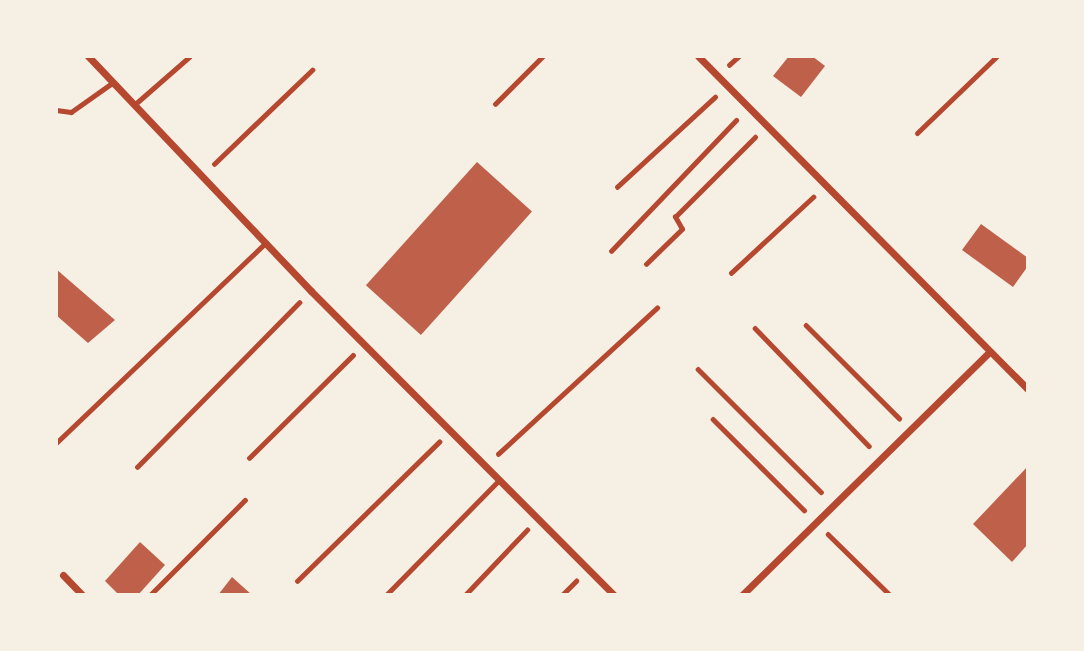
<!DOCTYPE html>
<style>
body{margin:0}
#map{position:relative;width:1084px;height:651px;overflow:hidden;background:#f6efe4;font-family:Montserrat,sans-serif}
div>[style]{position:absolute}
.building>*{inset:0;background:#bf614a;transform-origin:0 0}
.path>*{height:4.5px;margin:-2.25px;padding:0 2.25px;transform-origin:2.25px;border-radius:2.25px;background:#b5482f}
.service>*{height:5px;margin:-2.5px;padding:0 2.5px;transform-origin:2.5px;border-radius:2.5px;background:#b5482f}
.minor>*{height:7px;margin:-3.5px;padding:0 3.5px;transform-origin:3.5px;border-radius:3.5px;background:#b5482f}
span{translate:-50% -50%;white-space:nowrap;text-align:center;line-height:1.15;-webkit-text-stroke:5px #f6efe4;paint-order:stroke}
.frame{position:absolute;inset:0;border:58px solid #f6efe4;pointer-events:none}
</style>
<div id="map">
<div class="building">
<div style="clip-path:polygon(789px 56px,812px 56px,825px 66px,801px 97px,773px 76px)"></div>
<div style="left:477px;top:162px;width:74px;height:166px;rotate:42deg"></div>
<div style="clip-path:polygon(981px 224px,1028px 258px,1028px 266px,1013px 287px,962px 250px)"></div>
<div style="clip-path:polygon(56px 269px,115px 320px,88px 343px,56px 315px)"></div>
<div style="clip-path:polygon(1028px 466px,1028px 544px,1012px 562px,973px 524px)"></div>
<div style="clip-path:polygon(140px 542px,165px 565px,138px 595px,119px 595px,105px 581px)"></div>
<div style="clip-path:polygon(232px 577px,252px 595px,218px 595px)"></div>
</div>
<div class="path">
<div style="left:729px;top:65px;width:13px;rotate:-42deg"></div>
<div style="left:495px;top:104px;width:68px;rotate:-45deg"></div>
<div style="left:214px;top:164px;width:136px;rotate:-43.8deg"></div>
<div style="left:617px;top:187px;width:133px;rotate:-42.6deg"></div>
<div style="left:611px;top:251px;width:181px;rotate:-46.3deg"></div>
<div style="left:646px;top:264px;width:50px;rotate:-44.2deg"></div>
<div style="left:682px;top:229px;width:14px;rotate:-120deg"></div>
<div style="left:675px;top:217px;width:113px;rotate:-45deg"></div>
<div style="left:731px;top:273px;width:112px;rotate:-42.8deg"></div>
<div style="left:806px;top:325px;width:132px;rotate:45deg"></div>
<div style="left:755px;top:328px;width:164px;rotate:46deg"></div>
<div style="left:698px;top:369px;width:174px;rotate:45deg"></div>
<div style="left:713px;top:419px;width:129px;rotate:45deg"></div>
<div style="left:498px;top:454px;width:216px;rotate:-42.6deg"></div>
<div style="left:249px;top:458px;width:146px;rotate:-44.7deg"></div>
<div style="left:137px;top:467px;width:231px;rotate:-45.4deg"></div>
<div style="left:828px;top:534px;width:87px;rotate:44.5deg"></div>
<div style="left:297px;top:581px;width:199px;rotate:-44.4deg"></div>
<div style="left:150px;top:595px;width:134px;rotate:-45deg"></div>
<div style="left:465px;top:595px;width:90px;rotate:-46.4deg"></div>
<div style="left:562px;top:595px;width:20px;rotate:-45deg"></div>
</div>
<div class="service">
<div style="left:134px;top:105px;width:74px;rotate:-41.2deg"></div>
<div style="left:56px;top:110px;width:15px;rotate:8deg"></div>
<div style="left:71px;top:112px;width:50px;rotate:-35.3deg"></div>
<div style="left:917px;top:133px;width:111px;rotate:-43.9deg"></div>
<div style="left:56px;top:443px;width:289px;rotate:-43.7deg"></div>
<div style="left:386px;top:595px;width:161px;rotate:-45.5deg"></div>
</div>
<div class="minor">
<div style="left:88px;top:56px;width:324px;rotate:46.5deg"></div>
<div style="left:311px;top:291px;width:429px;rotate:45.1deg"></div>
<div style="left:698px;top:56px;width:470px;rotate:45.3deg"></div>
<div style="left:63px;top:575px;width:28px;rotate:46deg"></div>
<div style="left:742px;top:595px;width:346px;rotate:-44.5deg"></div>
</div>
<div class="frame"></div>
</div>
